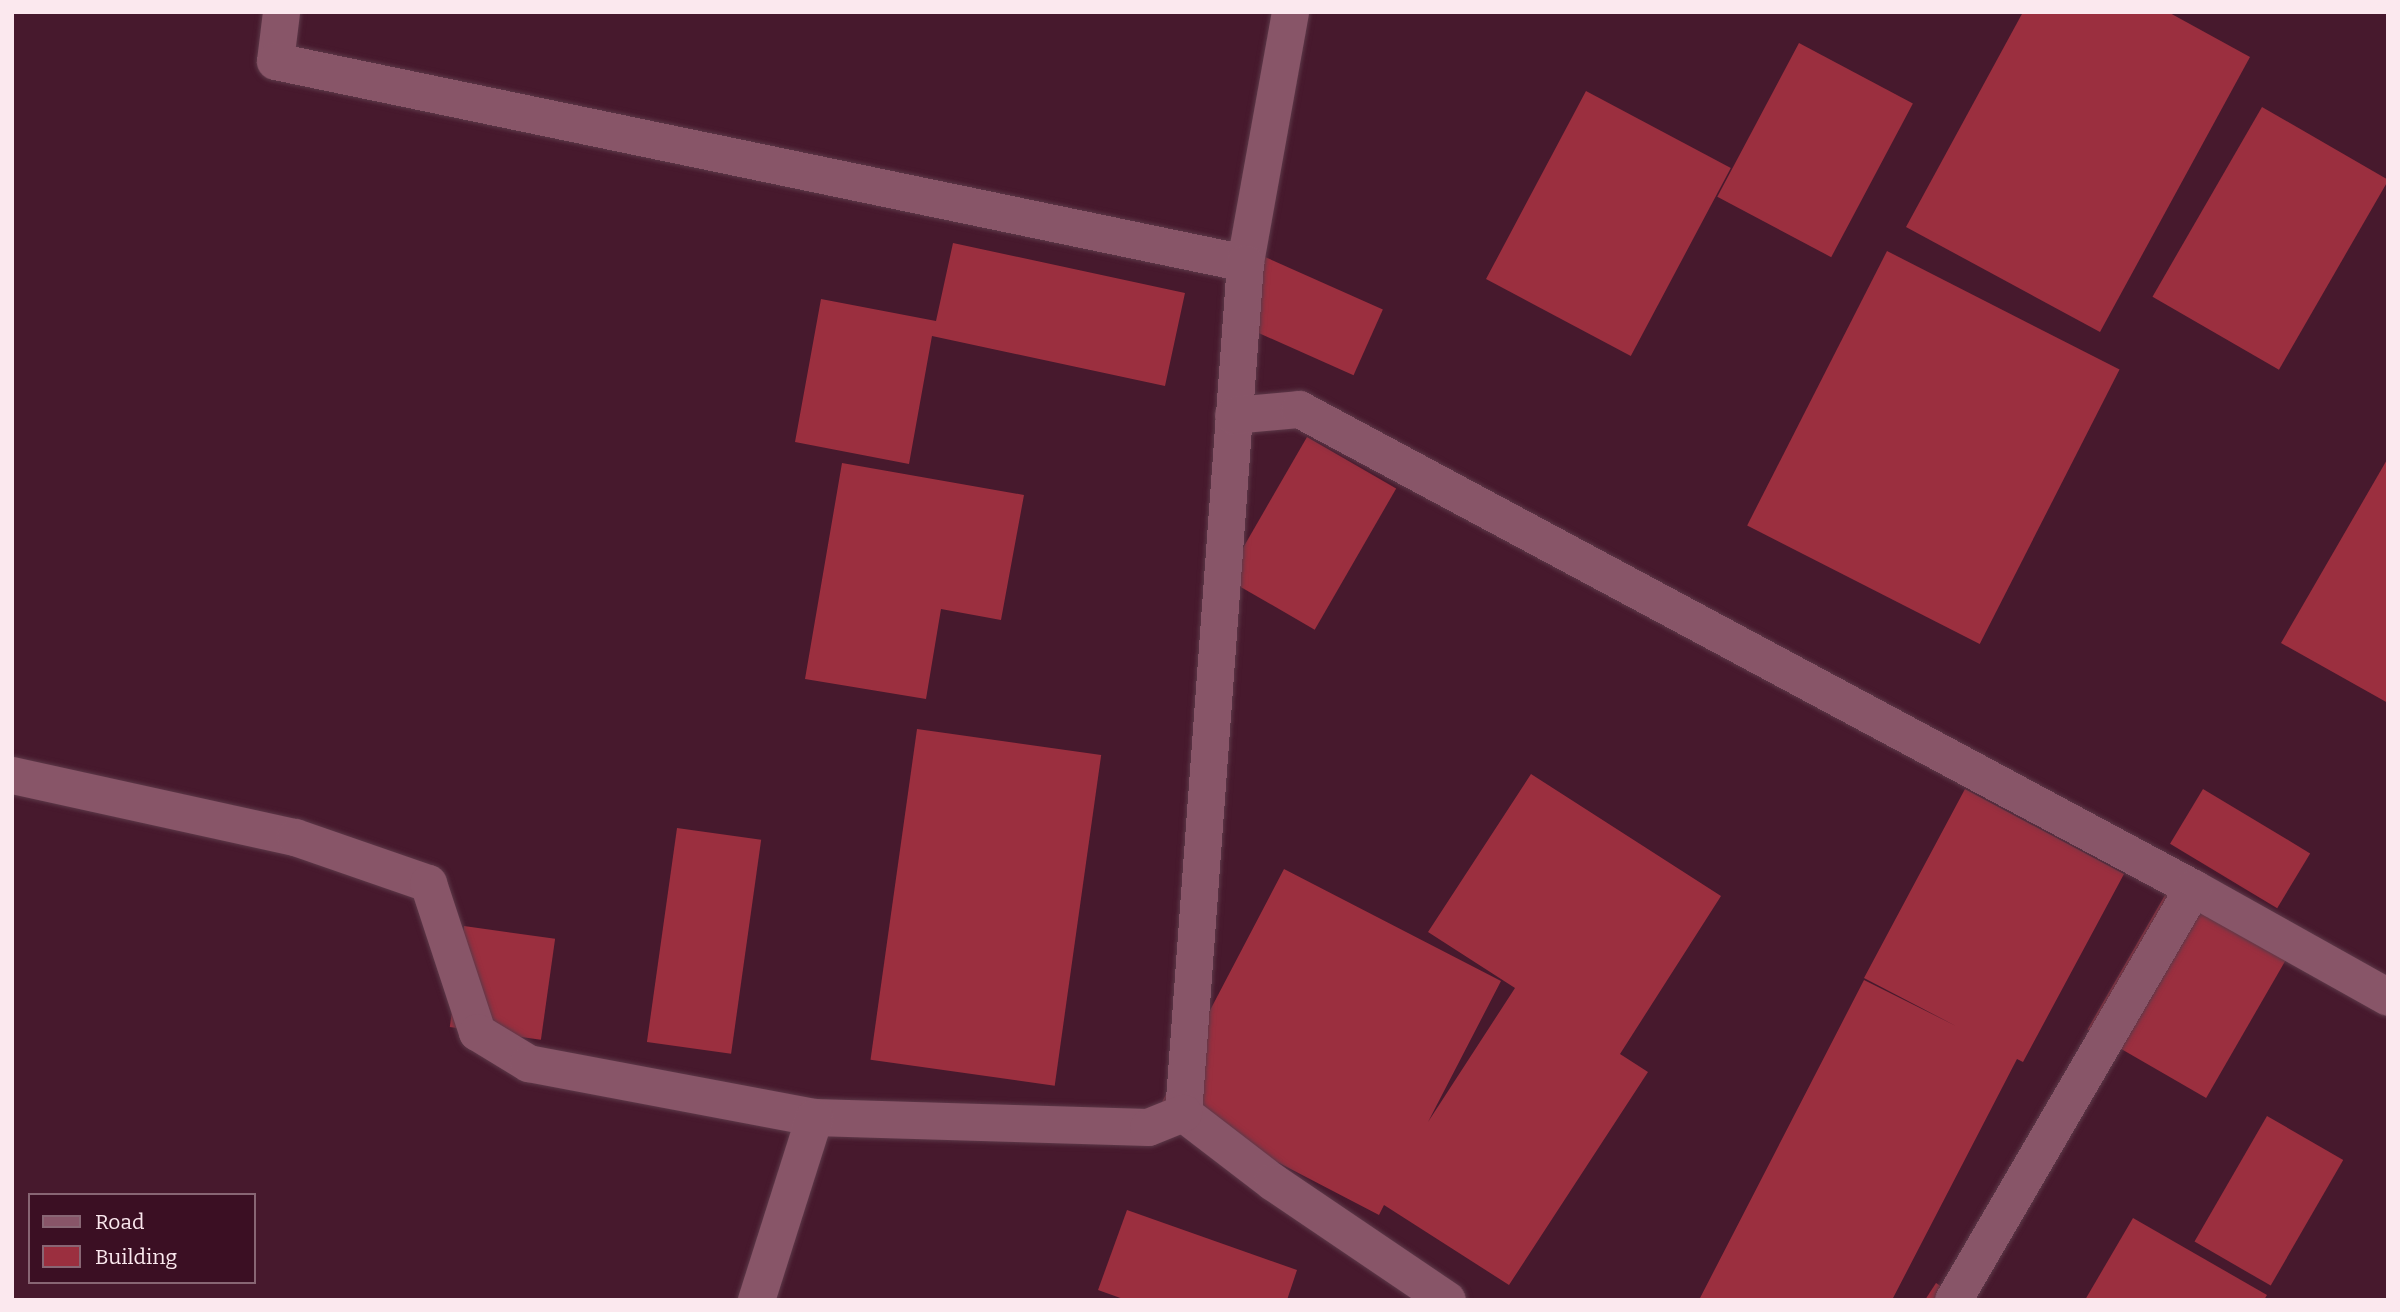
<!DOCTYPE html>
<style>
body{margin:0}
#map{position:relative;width:2400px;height:1312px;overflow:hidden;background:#47192d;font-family:Bitter,serif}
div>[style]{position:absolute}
.building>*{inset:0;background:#9b2f3f;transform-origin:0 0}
.roads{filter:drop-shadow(0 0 2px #5d3949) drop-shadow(0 0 2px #5d3949)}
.street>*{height:37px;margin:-18.5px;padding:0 18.5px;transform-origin:18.5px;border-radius:18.5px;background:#885568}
span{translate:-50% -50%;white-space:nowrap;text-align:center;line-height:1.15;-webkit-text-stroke:5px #3b0f23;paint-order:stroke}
.frame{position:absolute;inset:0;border:14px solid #fbe8ee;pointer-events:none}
.legend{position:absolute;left:28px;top:1193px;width:228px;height:91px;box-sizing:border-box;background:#3b0f23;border:2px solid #886674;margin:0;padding:9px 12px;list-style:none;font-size:21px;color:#fbe8ee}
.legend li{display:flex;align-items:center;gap:14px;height:35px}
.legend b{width:35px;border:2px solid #886674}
</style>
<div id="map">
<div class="building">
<div style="clip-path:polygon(2023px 12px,2168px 12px,2250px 57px,2100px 332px,1906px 227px)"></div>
<div style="left:1799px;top:43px;width:129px;height:174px;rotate:28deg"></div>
<div style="left:1586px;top:91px;width:164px;height:213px;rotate:28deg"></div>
<div style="left:2262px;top:107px;width:146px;height:219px;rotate:30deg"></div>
<div style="clip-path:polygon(953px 243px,1185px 293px,1165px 386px,932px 336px,909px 464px,795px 442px,821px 299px,936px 321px)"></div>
<div style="left:1887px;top:251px;width:261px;height:308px;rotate:27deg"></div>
<div style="left:1265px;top:257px;width:129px;height:72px;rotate:24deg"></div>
<div style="left:1307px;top:437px;width:103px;height:163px;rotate:30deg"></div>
<div style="clip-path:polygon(2388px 458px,2388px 703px,2281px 643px)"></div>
<div style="clip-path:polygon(842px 463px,1024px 495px,1001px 620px,941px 609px,926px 699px,805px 679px)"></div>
<div style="left:917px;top:729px;width:186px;height:334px;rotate:8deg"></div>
<div style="clip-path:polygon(1531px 774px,1721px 896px,1620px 1054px,1648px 1072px,1509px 1285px,1384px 1205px,1379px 1215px,1162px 1102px,1284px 869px,1501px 981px,1428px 1122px,1515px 988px,1428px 932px)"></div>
<div style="clip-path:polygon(1965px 789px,2124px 874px,2023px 1062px,2017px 1059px,1892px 1300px,1699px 1300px,1864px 980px,1956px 1026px,1864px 978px)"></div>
<div style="left:2203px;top:789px;width:125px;height:64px;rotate:31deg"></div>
<div style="left:677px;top:828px;width:85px;height:216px;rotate:8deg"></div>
<div style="left:2168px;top:890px;width:137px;height:161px;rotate:30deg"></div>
<div style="left:464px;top:926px;width:92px;height:102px;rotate:8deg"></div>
<div style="left:2267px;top:1116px;width:88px;height:145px;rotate:30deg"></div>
<div style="clip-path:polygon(1127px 1210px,1297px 1270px,1287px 1300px,1126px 1300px,1098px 1290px)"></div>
<div style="clip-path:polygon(2133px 1218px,2267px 1295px,2264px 1300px,2085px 1300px)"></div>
<div style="clip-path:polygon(1936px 1283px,1962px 1300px,1925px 1300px)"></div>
</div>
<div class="roads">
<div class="street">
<div style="left:281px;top:12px;width:49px;rotate:97deg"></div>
<div style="left:275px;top:61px;width:991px;rotate:11.76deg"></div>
<div style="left:1290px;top:12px;width:255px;rotate:100.2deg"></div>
<div style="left:1245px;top:263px;width:852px;rotate:94.17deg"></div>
<div style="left:1183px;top:1113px;width:113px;rotate:37.5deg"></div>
<div style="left:1273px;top:1182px;width:210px;rotate:34.1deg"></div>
<div style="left:1233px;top:415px;width:66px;rotate:-5.2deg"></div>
<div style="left:1299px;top:409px;width:1014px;rotate:28.18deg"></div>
<div style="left:2193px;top:888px;width:223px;rotate:29.2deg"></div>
<div style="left:12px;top:775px;width:290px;rotate:12.4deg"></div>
<div style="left:295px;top:837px;width:141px;rotate:19.1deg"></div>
<div style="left:428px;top:883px;width:157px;rotate:71.8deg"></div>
<div style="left:477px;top:1032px;width:60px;rotate:31.3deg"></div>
<div style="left:528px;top:1063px;width:291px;rotate:10.7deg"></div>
<div style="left:814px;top:1117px;width:334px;rotate:1.7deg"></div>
<div style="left:1148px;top:1127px;width:38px;rotate:-22deg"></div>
<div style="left:756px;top:1300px;width:192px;rotate:-72.4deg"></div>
<div style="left:1953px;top:1300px;width:477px;rotate:-59.8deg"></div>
</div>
</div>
<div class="frame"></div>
<ul class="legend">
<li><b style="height:9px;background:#885568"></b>Road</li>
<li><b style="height:19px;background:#9b2f3f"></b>Building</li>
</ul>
</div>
